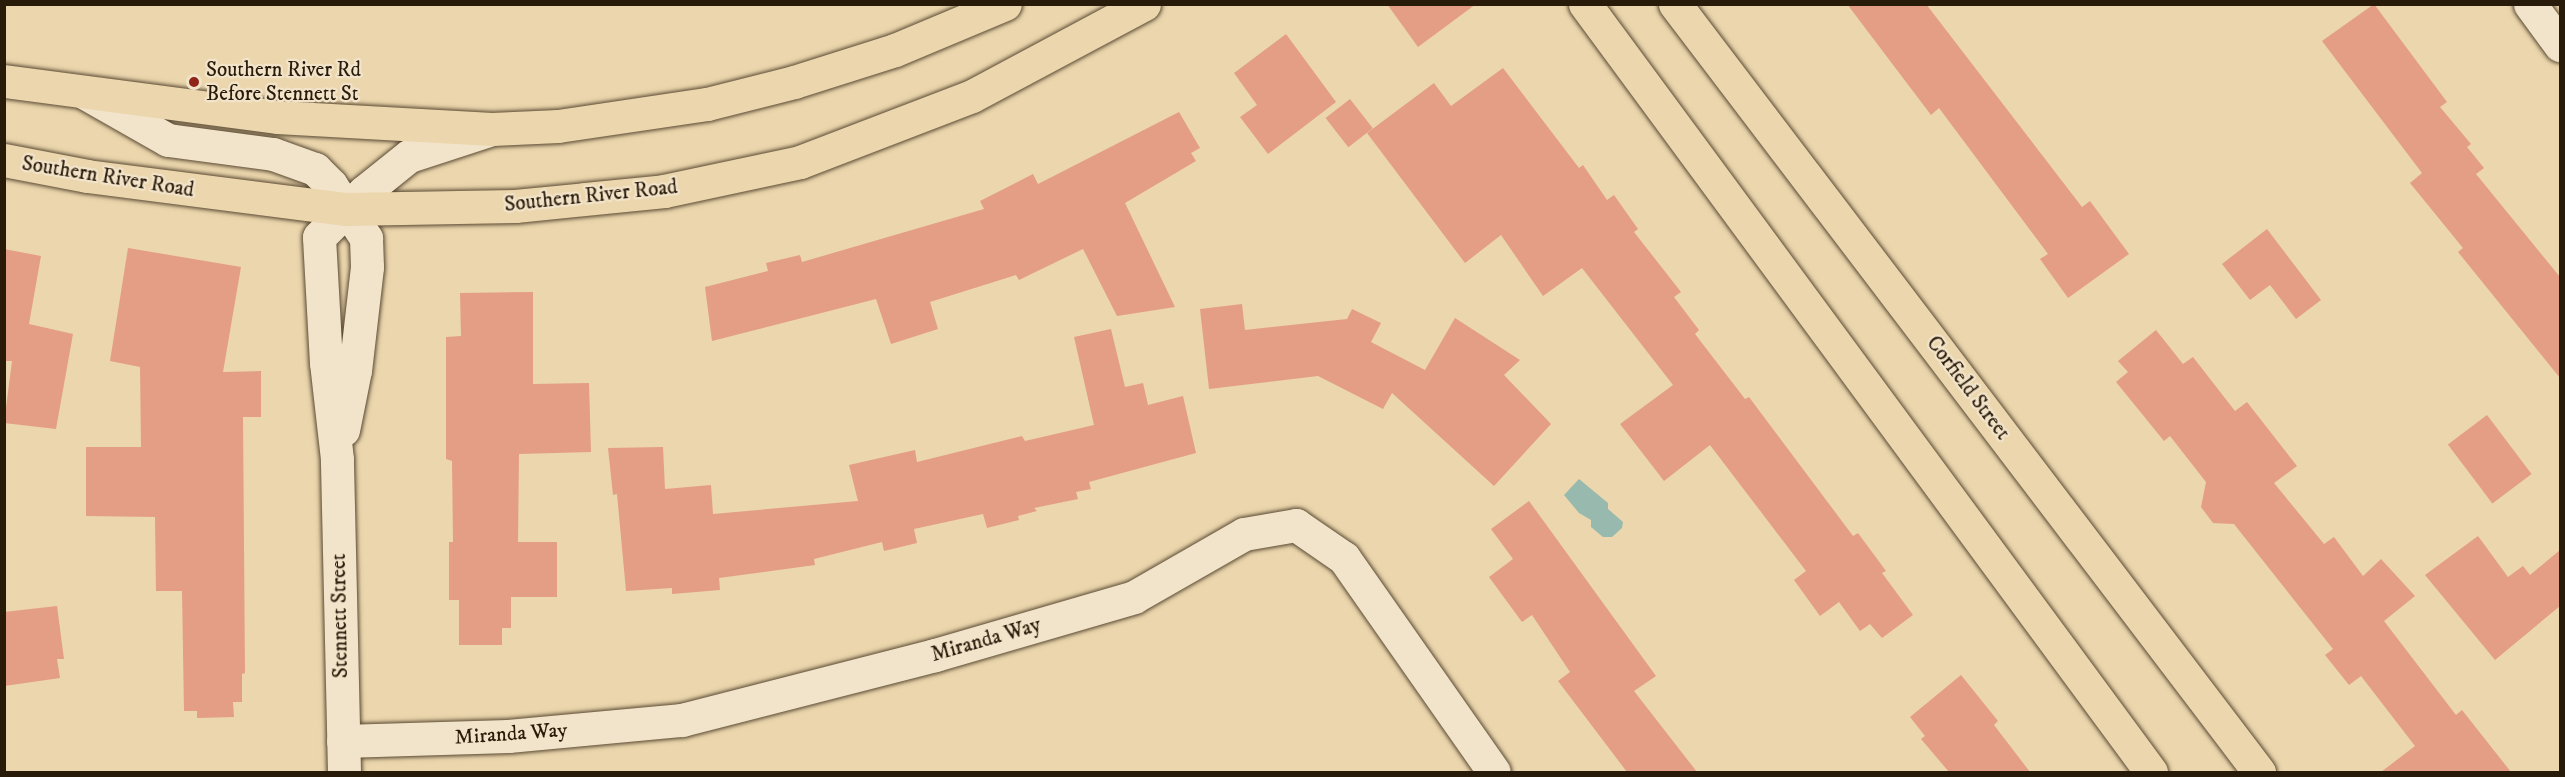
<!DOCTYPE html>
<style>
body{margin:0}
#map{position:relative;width:2565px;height:777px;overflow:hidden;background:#ebd6ad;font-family:"IM FELL DW Pica",serif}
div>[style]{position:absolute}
.water>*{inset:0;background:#98b9ae}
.building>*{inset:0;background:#e49e85;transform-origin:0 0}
.roads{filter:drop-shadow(0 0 2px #5a4a33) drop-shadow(0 0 2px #5a4a33)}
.minor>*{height:33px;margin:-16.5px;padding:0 16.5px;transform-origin:16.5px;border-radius:16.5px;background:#f2e4ca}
.tertiary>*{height:33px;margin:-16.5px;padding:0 16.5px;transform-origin:16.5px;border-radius:16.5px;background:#f2e4ca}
.primary>*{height:33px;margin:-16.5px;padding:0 16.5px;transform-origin:16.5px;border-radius:16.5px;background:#ebd6ad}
.dots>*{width:16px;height:16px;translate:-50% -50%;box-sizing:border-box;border:3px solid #f2e4ca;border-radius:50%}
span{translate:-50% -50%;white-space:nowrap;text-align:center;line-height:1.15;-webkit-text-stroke:4.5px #f2e4ca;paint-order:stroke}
.poi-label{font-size:21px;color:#291b0a}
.left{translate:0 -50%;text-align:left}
.street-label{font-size:21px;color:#291b0a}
.frame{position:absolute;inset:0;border:6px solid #291b0a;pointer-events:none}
</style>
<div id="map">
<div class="water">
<div style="clip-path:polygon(1579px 479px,1608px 503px,1608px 509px,1623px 522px,1622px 528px,1612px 537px,1603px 537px,1591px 527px,1591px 520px,1579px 513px,1564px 495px)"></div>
</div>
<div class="building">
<div style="clip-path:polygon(1387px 4px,1476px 4px,1418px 47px)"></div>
<div style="clip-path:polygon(1847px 4px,1926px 4px,2082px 207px,2090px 201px,2129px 254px,2068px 298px,2040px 259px,2048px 254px,1939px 108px,1931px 115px)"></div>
<div style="clip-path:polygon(2374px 4px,2447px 102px,2440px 107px,2471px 144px,2467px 147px,2484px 168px,2476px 174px,2560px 277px,2560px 378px,2458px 252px,2463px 248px,2410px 183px,2422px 173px,2322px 41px)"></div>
<div style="clip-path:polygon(1286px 34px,1336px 102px,1268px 154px,1240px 117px,1257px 105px,1234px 73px)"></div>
<div style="clip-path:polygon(1503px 68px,1579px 168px,1583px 165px,1607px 200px,1614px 195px,1638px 229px,1634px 232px,1681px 292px,1674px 297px,1699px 330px,1695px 334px,1745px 399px,1749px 397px,1853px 536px,1858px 533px,1886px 571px,1882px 573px,1913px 615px,1882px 638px,1870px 624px,1860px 631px,1839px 602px,1820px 616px,1794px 580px,1806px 571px,1710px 445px,1664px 481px,1620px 424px,1673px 385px,1582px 268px,1543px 296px,1501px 235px,1465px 263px,1367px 133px,1434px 83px,1451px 106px)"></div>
<div style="left:1350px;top:99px;width:37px;height:31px;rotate:52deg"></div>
<div style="clip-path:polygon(1179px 112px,1200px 148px,1191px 153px,1196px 161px,1125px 203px,1175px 307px,1117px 316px,1083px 249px,1019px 280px,1016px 275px,930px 302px,938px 329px,891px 344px,876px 299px,712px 341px,705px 287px,768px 271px,766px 263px,800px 255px,802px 262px,984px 209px,980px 201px,1033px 174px,1038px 184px)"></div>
<div style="clip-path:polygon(2267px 229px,2321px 300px,2296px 319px,2270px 285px,2250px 300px,2222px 264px)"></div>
<div style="clip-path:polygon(128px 248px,241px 267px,223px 372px,261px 371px,261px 417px,243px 417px,245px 673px,242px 674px,242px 702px,233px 702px,234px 717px,197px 718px,197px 711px,184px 711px,182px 591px,156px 591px,155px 517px,86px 516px,86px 447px,141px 447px,140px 367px,110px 361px)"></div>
<div style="clip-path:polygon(4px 249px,41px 256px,29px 324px,73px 334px,56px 429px,4px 423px,12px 361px,4px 361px)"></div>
<div style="clip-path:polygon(533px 292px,533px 384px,589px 383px,591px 452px,519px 454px,518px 542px,557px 542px,557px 597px,511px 597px,511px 628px,502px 628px,502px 645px,459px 645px,459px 600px,449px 600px,449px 542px,453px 542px,452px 461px,446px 459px,446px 337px,461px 336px,460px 293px)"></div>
<div style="clip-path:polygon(1242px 304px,1245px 330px,1347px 319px,1352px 309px,1381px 323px,1371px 342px,1425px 370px,1455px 318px,1520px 360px,1504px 375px,1551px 424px,1494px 486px,1392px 393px,1383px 409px,1318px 376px,1209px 389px,1200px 309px)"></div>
<div style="clip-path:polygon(1111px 329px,1125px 387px,1143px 383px,1148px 405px,1183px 396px,1196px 453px,1089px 482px,1091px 489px,1076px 492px,1078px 499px,1034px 508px,1037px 511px,1018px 516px,1019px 520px,987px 528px,983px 514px,914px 529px,917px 543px,884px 551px,882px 542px,814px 559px,815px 565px,719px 578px,720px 590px,672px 594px,672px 588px,626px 591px,617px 494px,613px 495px,608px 448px,663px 447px,665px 489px,711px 485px,713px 514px,858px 501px,849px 465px,915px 450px,917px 462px,1022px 436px,1025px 441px,1094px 425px,1074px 337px)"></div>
<div style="clip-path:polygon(2156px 330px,2183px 364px,2193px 357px,2235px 411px,2247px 402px,2297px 466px,2274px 483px,2324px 544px,2334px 537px,2363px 576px,2381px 559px,2415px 596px,2384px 621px,2456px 715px,2462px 710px,2511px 772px,2381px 772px,2415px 746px,2361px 676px,2349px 685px,2325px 655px,2333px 649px,2234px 524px,2213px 523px,2201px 507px,2206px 482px,2170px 436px,2164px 441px,2116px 382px,2128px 372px,2118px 361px)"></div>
<div style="left:2487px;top:415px;width:74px;height:49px;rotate:53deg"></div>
<div style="clip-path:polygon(1529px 501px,1656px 676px,1634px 691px,1697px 772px,1627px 772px,1558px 681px,1570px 672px,1532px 615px,1522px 622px,1489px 577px,1513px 559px,1491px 529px)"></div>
<div style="clip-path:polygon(2478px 536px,2508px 577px,2523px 566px,2530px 575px,2560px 550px,2560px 606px,2495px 660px,2425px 575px)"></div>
<div style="clip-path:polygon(57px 606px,64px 659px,57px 659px,60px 678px,4px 686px,4px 612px)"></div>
<div style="clip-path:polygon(1961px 675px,1998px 721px,1994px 725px,2030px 772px,1949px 772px,1921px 739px,1925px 736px,1910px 717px)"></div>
</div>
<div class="roads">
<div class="minor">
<div style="left:2530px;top:4px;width:51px;rotate:53.8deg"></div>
<div style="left:343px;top:741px;width:165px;rotate:-1.7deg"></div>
<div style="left:508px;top:736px;width:175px;rotate:-5.3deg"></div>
<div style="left:682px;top:720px;width:261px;rotate:-14.4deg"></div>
<div style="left:935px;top:655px;width:207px;rotate:-16.2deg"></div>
<div style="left:1134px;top:597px;width:127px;rotate:-29.8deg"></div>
<div style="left:1244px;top:534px;width:53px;rotate:-9.8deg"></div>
<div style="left:1296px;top:525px;width:58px;rotate:34.5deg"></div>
<div style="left:1344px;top:558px;width:261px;rotate:55deg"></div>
</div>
<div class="tertiary">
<div style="left:85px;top:93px;width:95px;rotate:29.5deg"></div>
<div style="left:168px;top:140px;width:106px;rotate:7.6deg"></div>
<div style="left:273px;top:154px;width:45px;rotate:19.7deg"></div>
<div style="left:315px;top:169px;width:23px;rotate:45deg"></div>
<div style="left:331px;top:185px;width:64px;rotate:56.6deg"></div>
<div style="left:366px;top:238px;width:29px;rotate:88deg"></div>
<div style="left:367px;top:267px;width:104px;rotate:96.6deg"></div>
<div style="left:355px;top:370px;width:61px;rotate:101.3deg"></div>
<div style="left:344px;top:772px;width:313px;rotate:-91.3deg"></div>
<div style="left:337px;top:459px;width:97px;rotate:-96.5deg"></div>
<div style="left:326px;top:363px;width:126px;rotate:-93.2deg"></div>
<div style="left:319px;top:237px;width:64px;rotate:-45deg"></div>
<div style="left:364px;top:192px;width:58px;rotate:-38.7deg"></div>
<div style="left:409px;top:156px;width:87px;rotate:-18deg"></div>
</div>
<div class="primary">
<div style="left:1585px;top:4px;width:954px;rotate:53.61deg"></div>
<div style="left:1675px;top:4px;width:965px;rotate:52.75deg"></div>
<div style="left:4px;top:81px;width:275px;rotate:7.5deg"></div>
<div style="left:277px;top:117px;width:215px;rotate:3.2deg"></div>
<div style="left:492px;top:129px;width:66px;rotate:-2.6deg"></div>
<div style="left:558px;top:126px;width:151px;rotate:-8.4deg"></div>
<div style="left:707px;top:104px;width:90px;rotate:-14.2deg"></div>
<div style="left:794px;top:82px;width:106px;rotate:-17.6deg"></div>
<div style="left:895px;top:50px;width:119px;rotate:-22.7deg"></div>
<div style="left:4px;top:160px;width:85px;rotate:10.9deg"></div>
<div style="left:87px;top:176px;width:261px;rotate:7.3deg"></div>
<div style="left:346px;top:209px;width:169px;rotate:-1deg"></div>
<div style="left:515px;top:206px;width:150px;rotate:-5.7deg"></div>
<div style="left:664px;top:191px;width:139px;rotate:-12deg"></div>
<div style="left:800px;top:162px;width:184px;rotate:-21deg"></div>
<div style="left:972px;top:96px;width:195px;rotate:-28.1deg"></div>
</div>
</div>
<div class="dots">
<div style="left:194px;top:82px;background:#8f2418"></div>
</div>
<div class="poi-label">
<span class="left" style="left:206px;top:82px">Southern River Rd<br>Before Stennett St</span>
</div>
<div class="street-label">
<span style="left:108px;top:177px;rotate:9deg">Southern River Road</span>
<span style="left:591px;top:196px;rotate:-6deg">Southern River Road</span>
<span style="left:1968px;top:388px;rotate:53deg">Corfield Street</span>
<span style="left:340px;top:616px;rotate:-91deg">Stennett Street</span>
<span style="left:986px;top:640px;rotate:-16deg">Miranda Way</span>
<span style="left:511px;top:734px;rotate:-4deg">Miranda Way</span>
</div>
<div class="frame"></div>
</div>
